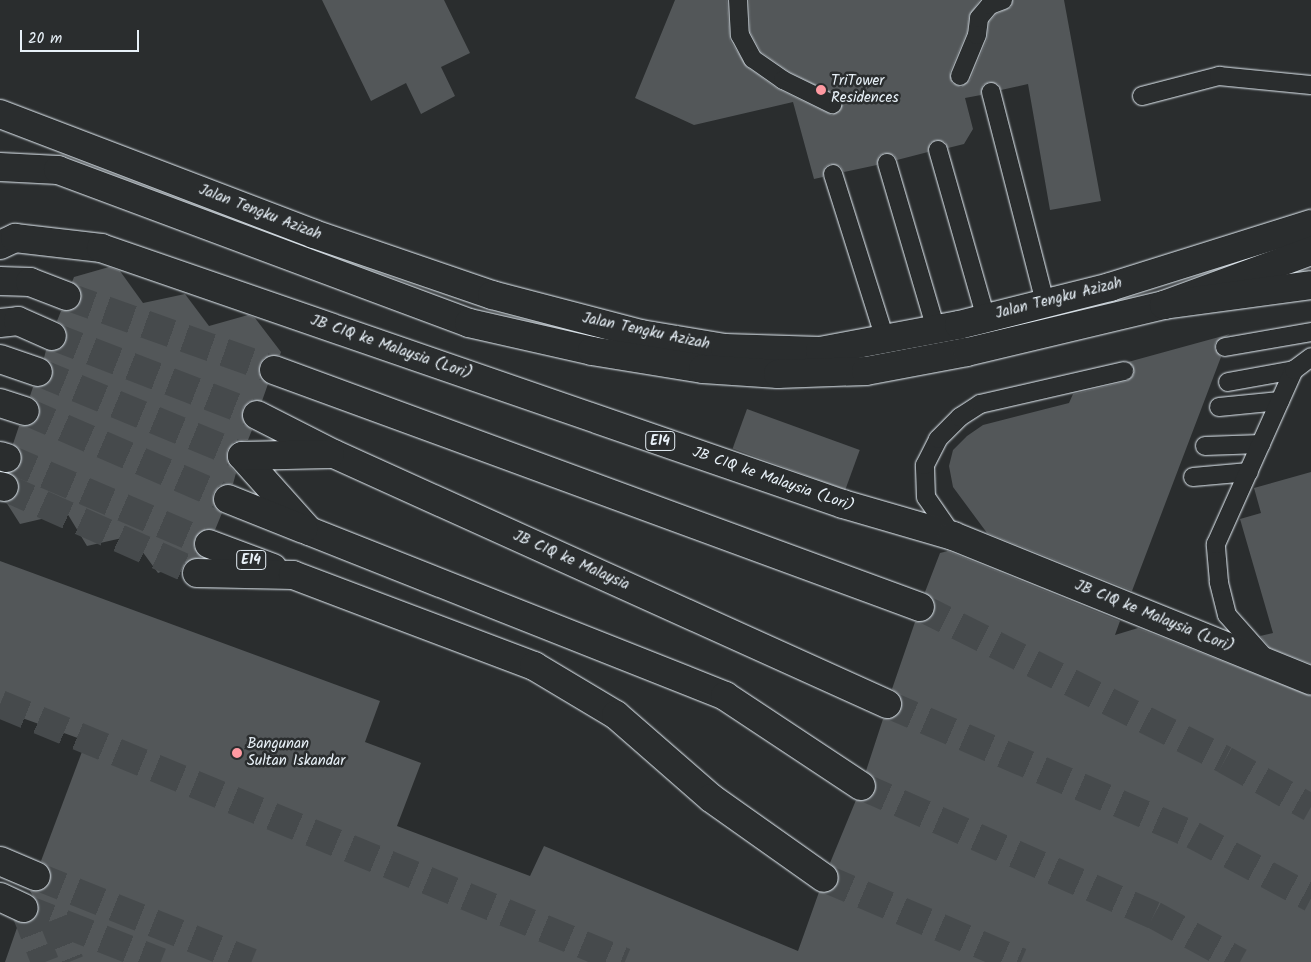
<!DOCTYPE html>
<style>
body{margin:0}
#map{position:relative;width:1311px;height:962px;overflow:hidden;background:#2a2d2e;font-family:Kalam,sans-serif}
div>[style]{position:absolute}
.building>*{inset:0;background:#535759;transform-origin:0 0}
.trunk-tunnel>*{height:28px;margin-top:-14px;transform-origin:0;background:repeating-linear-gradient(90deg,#464a4c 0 28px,transparent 0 42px)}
.roads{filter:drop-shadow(0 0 1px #e8f1f8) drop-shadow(0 0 1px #e8f1f8)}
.service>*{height:18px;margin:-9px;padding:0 9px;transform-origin:9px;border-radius:9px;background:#2a2d2e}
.secondary>*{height:28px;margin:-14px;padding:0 14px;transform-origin:14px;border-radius:14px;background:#2a2d2e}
.primary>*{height:28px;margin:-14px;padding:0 14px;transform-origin:14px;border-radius:14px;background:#2a2d2e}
.trunk>*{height:28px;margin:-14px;padding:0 14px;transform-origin:14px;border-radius:14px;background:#2a2d2e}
.dots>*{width:14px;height:14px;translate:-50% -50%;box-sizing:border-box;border:2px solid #2a2d2e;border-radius:50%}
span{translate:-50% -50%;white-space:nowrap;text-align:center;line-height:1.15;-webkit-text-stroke:5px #2a2d2e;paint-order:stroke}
.shield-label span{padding:1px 4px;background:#2a2d2e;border:1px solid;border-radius:4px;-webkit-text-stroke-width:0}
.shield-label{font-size:14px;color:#e8f1f8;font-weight:700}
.poi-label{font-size:15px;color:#e8f1f8}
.left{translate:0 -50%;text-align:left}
.street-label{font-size:15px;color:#e8f1f8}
.scale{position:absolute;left:20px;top:30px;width:119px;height:22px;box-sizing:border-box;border:2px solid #e8f1f8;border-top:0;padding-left:6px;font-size:15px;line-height:18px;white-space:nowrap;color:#e8f1f8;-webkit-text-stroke:4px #2a2d2e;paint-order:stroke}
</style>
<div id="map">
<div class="building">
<div style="clip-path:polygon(322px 0,444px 0,470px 53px,441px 67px,455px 96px,421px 114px,406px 83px,371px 101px)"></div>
<div style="clip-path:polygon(675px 0,727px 0,730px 40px,747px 67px,778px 89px,832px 115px,841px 109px,840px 98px,788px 71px,761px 52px,750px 32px,749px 0,980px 0,969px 16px,967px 32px,950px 72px,952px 83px,961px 87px,970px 80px,987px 39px,989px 22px,996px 14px,1011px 7px,1013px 0,1064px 0,1101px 201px,1050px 210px,1028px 84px,1001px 90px,998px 84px,989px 82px,983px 85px,981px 95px,965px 98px,973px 129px,964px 144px,948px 148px,945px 142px,936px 140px,930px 143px,928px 152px,897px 160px,894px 155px,884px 153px,879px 156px,877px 165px,844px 172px,840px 166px,830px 164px,825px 167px,823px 177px,814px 179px,793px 102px,694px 125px,635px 98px)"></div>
<div style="clip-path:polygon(109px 267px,120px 271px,143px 303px,185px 294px,209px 326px,248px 315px,255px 318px,281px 352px,280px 355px,264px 358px,260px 364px,259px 373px,268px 384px,262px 401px,249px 402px,243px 408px,244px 423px,252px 430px,248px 440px,234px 442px,227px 451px,228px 464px,236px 473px,233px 484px,219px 486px,213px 494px,215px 508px,222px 513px,215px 530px,206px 529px,195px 538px,194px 547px,202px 557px,158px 573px,131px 536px,87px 546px,67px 513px,20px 524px,6px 502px,15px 498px,19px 490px,19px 482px,10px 473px,22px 462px,22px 454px,13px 444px,19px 426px,29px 426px,40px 415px,37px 401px,30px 396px,33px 387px,48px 384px,53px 377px,53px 369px,44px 358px,46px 350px,61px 349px,66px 342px,65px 327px,57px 321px,61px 311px,75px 308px,81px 301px,78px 287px,72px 282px,74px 277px)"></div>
<div style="clip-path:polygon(1230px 334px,1215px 343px,1215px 349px,1221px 357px,1132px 591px,987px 533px,953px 487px,949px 466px,953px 450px,967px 436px,983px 425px,1069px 403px,1073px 394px,1127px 381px,1134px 374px,1128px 362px)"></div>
<div style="left:747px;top:409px;width:120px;height:42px;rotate:20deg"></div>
<div style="clip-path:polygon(1311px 472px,1311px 664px,1270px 648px,1260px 636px,1273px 633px,1240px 519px,1261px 513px,1254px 488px)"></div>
<div style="clip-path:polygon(948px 551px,1120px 621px,1115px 635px,1138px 628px,1311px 696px,1311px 962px,5px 962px,19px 922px,33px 921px,38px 914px,39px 906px,30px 891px,45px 889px,51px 882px,49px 867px,41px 861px,86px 741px,0 710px,0 561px,380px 701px,365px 742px,421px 763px,397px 826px,530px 876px,544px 846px,798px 951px,819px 892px,830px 892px,837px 887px,838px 872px,830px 863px,856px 800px,868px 800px,874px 794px,875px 779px,866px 771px,883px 719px,896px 717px,901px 710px,900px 695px,892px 689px,915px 622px,923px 622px,934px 613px,935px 604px,925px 592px,940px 553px)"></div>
</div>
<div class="trunk-tunnel">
<div style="left:66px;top:296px;width:221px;rotate:19.6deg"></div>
<div style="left:52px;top:336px;width:220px;rotate:21.1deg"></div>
<div style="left:38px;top:372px;width:221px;rotate:22.4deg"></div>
<div style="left:25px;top:411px;width:221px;rotate:23.4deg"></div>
<div style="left:7px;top:458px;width:220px;rotate:23.1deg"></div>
<div style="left:4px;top:487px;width:211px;rotate:24deg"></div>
<div style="left:920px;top:607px;width:341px;rotate:26.6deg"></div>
<div style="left:1225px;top:760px;width:98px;rotate:29.2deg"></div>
<div style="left:0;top:704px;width:676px;rotate:22.43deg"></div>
<div style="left:887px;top:704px;width:333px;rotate:23.2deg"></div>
<div style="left:1193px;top:835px;width:134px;rotate:28.1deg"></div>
<div style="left:861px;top:786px;width:320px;rotate:23.8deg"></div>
<div style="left:1154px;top:915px;width:98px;rotate:28.7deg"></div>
<div style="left:36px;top:876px;width:232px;rotate:21.8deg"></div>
<div style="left:824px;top:878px;width:214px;rotate:23.1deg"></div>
<div style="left:24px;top:908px;width:147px;rotate:21.5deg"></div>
<div style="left:24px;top:908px;width:58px;rotate:68.7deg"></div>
<div style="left:53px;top:920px;width:45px;rotate:68deg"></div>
</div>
<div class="roads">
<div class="service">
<div style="left:738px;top:0;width:35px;rotate:87deg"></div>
<div style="left:740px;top:35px;width:27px;rotate:62deg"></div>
<div style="left:753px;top:59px;width:37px;rotate:35deg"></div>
<div style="left:783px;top:80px;width:55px;rotate:26.1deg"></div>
<div style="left:960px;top:76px;width:44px;rotate:-67.5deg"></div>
<div style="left:977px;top:35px;width:17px;rotate:-83deg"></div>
<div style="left:979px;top:18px;width:17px;rotate:-50deg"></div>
<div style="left:990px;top:5px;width:14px;rotate:-21deg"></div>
<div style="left:991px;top:92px;width:218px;rotate:75.6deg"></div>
<div style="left:1142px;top:96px;width:80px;rotate:-14.6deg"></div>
<div style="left:1219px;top:76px;width:92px;rotate:5.6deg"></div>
<div style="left:938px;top:150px;width:175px;rotate:74.1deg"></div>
<div style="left:887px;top:163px;width:173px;rotate:73.6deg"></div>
<div style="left:833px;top:174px;width:173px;rotate:72.5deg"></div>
<div style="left:1225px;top:347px;width:87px;rotate:-9.9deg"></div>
<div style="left:1228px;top:382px;width:67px;rotate:-10.3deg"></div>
<div style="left:1219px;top:407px;width:61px;rotate:-5.6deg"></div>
<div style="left:1205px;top:446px;width:56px;rotate:-2deg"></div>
<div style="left:1193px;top:477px;width:56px;rotate:-5.1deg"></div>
<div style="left:953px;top:536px;width:47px;rotate:-124.7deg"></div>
<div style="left:926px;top:497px;width:32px;rotate:-92deg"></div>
<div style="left:925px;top:465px;width:29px;rotate:-63deg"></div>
<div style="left:938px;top:439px;width:31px;rotate:-45deg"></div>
<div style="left:960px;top:417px;width:24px;rotate:-33deg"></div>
<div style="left:980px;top:404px;width:148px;rotate:-12.9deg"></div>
<div style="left:1267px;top:660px;width:60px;rotate:-131.6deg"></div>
<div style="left:1227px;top:615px;width:34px;rotate:-104deg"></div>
<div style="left:1219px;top:582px;width:38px;rotate:-95deg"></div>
<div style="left:1216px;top:544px;width:191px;rotate:-65.9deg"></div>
<div style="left:1294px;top:370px;width:21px;rotate:-37deg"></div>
</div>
<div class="secondary">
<div style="left:0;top:114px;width:336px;rotate:20.9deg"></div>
<div style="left:314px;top:234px;width:188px;rotate:18.9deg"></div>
<div style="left:492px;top:295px;width:154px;rotate:14.7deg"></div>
<div style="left:641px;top:334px;width:85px;rotate:9.5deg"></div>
<div style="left:725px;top:348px;width:95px;rotate:1.8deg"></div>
<div style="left:820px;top:351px;width:141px;rotate:-10.6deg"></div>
<div style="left:959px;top:325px;width:156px;rotate:-14.1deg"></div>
<div style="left:1110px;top:287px;width:211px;rotate:-17.4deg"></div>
<div style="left:0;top:167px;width:58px;rotate:3deg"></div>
<div style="left:58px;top:170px;width:439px;rotate:20.4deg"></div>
<div style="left:469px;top:323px;width:126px;rotate:12.8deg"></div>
<div style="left:592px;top:351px;width:112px;rotate:9.2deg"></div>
<div style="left:703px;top:369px;width:75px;rotate:3.8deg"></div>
<div style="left:778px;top:374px;width:88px;rotate:-2deg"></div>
<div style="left:866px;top:371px;width:103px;rotate:-10.7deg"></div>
<div style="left:967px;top:352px;width:203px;rotate:-13.4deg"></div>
<div style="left:1164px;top:305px;width:157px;rotate:-20.2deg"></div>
</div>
<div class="primary">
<div style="left:1164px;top:305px;width:148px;rotate:-7.7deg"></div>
</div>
<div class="trunk">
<div style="left:0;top:245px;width:17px;rotate:-25deg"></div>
<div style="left:15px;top:238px;width:87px;rotate:6.6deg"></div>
<div style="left:101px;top:248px;width:785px;rotate:19.04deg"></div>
<div style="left:843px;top:504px;width:115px;rotate:16.2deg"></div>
<div style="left:953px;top:536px;width:386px;rotate:22deg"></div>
<div style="left:0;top:281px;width:30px;rotate:2deg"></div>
<div style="left:30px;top:282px;width:39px;rotate:21deg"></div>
<div style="left:0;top:323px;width:18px;rotate:-6deg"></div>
<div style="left:18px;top:321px;width:37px;rotate:24deg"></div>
<div style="left:0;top:359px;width:40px;rotate:18.9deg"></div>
<div style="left:274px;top:370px;width:688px;rotate:20.15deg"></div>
<div style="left:0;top:403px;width:26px;rotate:18deg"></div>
<div style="left:257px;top:415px;width:86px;rotate:26.9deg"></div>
<div style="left:334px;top:454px;width:607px;rotate:24.33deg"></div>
<div style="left:0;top:456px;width:7px;rotate:16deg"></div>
<div style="left:242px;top:456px;width:101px;rotate:48.2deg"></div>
<div style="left:309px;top:531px;width:448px;rotate:21.6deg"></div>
<div style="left:725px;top:696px;width:163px;rotate:33.5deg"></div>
<div style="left:242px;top:456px;width:88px;rotate:-1.3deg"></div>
<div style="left:0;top:486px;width:4px;rotate:14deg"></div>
<div style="left:228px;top:499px;width:81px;rotate:21.8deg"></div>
<div style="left:209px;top:544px;width:68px;rotate:20.6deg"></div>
<div style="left:197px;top:573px;width:96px;rotate:1.2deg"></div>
<div style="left:293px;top:575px;width:258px;rotate:20.7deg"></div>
<div style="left:534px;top:666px;width:96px;rotate:30.9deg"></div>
<div style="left:616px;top:715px;width:126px;rotate:41.1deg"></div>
<div style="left:711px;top:798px;width:138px;rotate:35.3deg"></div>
<div style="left:0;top:861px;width:39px;rotate:23deg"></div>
<div style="left:0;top:897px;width:26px;rotate:25deg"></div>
</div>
</div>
<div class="dots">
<div style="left:821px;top:90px;background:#ff9aa2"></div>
<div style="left:237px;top:753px;background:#ff9aa2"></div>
</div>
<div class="shield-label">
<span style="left:660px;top:441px">E14</span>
<span style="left:251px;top:560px">E14</span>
</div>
<div class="poi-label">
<span class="left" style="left:831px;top:90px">TriTower<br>Residences</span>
<span class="left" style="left:247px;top:753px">Bangunan<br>Sultan Iskandar</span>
</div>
<div class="street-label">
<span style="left:260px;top:213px;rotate:21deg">Jalan Tengku Azizah</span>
<span style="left:1059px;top:299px;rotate:-14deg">Jalan Tengku Azizah</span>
<span style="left:646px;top:332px;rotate:12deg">Jalan Tengku Azizah</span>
<span style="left:391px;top:348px;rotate:19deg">JB CIQ ke Malaysia (Lori)</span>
<span style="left:773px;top:480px;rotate:19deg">JB CIQ ke Malaysia (Lori)</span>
<span style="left:571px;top:561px;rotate:24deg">JB CIQ ke Malaysia</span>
<span style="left:1154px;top:617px;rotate:22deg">JB CIQ ke Malaysia (Lori)</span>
</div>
<div class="scale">20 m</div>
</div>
